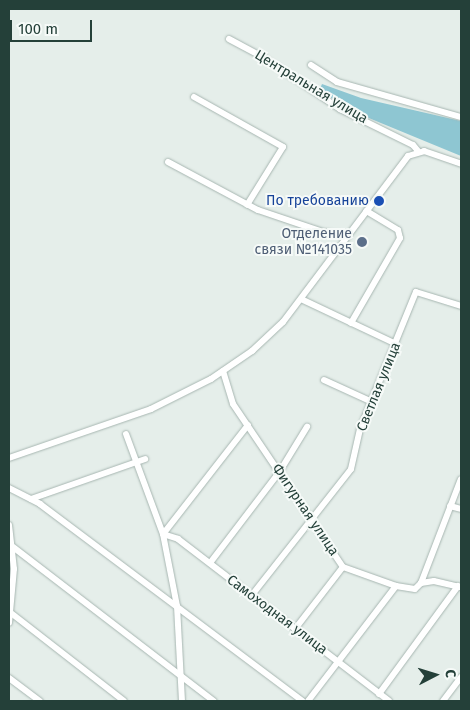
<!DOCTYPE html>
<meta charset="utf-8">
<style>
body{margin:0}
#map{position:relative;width:470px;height:710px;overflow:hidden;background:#e5eeea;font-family:"Fira Sans",sans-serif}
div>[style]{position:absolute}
.water>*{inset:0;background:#8ec6d2}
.roads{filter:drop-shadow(0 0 1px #a7b6b1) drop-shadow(0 0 1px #a7b6b1)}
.minor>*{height:6px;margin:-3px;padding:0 3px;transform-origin:3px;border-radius:3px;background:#fff}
.dots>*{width:14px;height:14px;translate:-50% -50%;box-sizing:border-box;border:2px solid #f6faf8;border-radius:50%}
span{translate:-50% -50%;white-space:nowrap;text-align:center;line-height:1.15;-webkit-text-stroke:4px #f6faf8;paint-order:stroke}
.street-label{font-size:14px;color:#244039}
.transit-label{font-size:14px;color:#164399}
.right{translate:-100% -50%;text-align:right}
.service-label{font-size:14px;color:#4e5e75}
.frame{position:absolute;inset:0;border:10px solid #244039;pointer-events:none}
.north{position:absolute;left:410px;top:650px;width:50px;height:50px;-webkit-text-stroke:4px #f6faf8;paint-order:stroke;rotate:85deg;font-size:14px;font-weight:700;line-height:20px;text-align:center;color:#244039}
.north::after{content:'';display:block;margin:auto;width:18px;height:22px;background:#244039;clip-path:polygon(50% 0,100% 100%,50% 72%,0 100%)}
.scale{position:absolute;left:10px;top:20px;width:82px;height:22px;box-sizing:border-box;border:2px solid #244039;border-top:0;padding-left:6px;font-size:15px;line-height:18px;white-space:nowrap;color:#244039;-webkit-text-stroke:4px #f6faf8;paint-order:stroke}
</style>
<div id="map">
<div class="water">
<div style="clip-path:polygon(322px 84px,361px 98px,461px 121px,461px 156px,359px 114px,319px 91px)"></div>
</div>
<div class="roads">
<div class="minor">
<div style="left:229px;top:39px;width:40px;rotate:28deg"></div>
<div style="left:264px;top:58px;width:92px;rotate:33.9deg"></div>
<div style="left:340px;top:109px;width:81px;rotate:26.3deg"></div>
<div style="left:413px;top:145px;width:8px;rotate:50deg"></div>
<div style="left:311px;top:65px;width:31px;rotate:33deg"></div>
<div style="left:337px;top:82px;width:129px;rotate:15.8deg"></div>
<div style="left:194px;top:97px;width:102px;rotate:29.3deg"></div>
<div style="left:283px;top:147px;width:68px;rotate:121.8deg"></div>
<div style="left:168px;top:162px;width:102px;rotate:28.1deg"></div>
<div style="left:258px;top:210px;width:69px;rotate:18.7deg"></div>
<div style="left:323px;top:232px;width:26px;rotate:7deg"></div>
<div style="left:301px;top:299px;width:105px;rotate:25.3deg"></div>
<div style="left:351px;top:323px;width:98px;rotate:-60deg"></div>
<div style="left:400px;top:238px;width:8px;rotate:-104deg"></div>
<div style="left:398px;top:230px;width:37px;rotate:-149deg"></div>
<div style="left:223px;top:371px;width:34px;rotate:73deg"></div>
<div style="left:233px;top:404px;width:197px;rotate:56deg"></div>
<div style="left:343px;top:567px;width:56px;rotate:19.7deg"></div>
<div style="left:396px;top:586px;width:19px;rotate:9deg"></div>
<div style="left:415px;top:589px;width:8px;rotate:-45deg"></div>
<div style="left:421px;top:583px;width:13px;rotate:-9deg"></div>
<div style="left:434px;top:581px;width:28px;rotate:13deg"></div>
<div style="left:324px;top:380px;width:53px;rotate:24.6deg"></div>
<div style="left:248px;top:425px;width:138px;rotate:127.9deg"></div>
<div style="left:163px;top:534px;width:16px;rotate:18deg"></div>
<div style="left:178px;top:539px;width:266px;rotate:37.5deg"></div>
<div style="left:126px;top:434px;width:107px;rotate:69.7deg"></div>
<div style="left:163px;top:534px;width:73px;rotate:79deg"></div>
<div style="left:177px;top:606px;width:95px;rotate:87deg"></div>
<div style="left:9px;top:458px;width:150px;rotate:-19deg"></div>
<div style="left:151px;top:409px;width:67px;rotate:-26.6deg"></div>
<div style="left:211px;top:379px;width:50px;rotate:-34.3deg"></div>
<div style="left:252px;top:351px;width:42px;rotate:-43.1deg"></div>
<div style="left:283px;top:322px;width:208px;rotate:-53deg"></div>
<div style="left:408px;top:156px;width:17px;rotate:-17deg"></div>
<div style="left:424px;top:151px;width:39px;rotate:19deg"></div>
<div style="left:9px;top:488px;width:35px;rotate:27deg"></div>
<div style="left:40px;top:504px;width:328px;rotate:36.9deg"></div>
<div style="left:31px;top:499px;width:121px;rotate:-19.3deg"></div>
<div style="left:450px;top:506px;width:11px;rotate:15deg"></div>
<div style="left:9px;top:525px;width:44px;rotate:83.5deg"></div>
<div style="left:14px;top:569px;width:54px;rotate:95.3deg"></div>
<div style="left:13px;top:547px;width:253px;rotate:37.5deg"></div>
<div style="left:210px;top:563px;width:116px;rotate:-52.7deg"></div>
<div style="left:280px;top:471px;width:52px;rotate:-58.5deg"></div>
<div style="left:421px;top:583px;width:111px;rotate:-69deg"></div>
<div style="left:252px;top:595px;width:160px;rotate:-51.8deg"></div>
<div style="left:351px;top:469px;width:41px;rotate:-77.3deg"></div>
<div style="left:360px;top:429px;width:148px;rotate:-67.8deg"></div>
<div style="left:416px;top:292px;width:47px;rotate:17.3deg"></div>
<div style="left:11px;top:613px;width:143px;rotate:37.9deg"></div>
<div style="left:295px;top:629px;width:78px;rotate:-52.3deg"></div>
<div style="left:9px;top:678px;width:39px;rotate:37deg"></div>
<div style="left:379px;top:694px;width:134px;rotate:-53.8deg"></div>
<div style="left:308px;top:701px;width:145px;rotate:-52.6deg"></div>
<div style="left:443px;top:701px;width:30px;rotate:-53deg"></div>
</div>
</div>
<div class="dots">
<div style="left:379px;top:201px;background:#1a4fb4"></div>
<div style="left:362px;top:242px;background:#5c6f8a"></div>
</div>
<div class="street-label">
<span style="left:311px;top:87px;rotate:31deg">Центральная улица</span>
<span style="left:379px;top:387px;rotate:-68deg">Светлая улица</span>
<span style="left:305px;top:510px;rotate:56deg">Фигурная улица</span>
<span style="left:277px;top:615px;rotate:37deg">Самоходная улица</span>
</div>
<div class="transit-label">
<span class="right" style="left:369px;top:201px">По требованию</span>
</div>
<div class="service-label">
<span class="right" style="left:352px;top:242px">Отделение<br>связи №141035</span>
</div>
<div class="frame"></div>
<div class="north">С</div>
<div class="scale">100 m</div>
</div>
